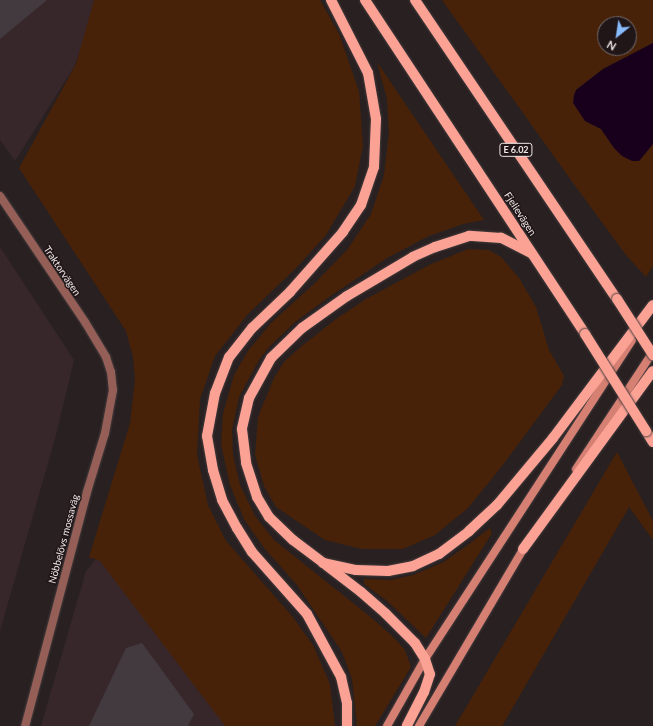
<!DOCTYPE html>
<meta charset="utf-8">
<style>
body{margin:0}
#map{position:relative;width:653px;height:726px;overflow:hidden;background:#292021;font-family:Lato,sans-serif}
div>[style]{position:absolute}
.built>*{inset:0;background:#37272a}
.green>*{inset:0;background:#472209}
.water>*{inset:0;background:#18001d}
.building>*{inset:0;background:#433a3f}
.roads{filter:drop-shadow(0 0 1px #453c3d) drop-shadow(0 0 1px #453c3d)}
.street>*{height:8px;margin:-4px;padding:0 4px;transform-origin:4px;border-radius:4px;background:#955f57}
.secondary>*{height:8px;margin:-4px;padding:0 4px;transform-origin:4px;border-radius:4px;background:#d68074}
.primary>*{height:10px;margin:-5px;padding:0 5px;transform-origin:5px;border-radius:5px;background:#fca295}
.bridges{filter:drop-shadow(0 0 1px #453c3d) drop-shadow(0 0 1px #453c3d)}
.primary-bridge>*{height:10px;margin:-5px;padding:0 5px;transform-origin:5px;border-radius:5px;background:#fca295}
span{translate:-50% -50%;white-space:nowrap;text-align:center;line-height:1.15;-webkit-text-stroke:3px #201618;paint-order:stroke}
.shield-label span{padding:1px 3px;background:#201618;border:1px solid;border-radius:3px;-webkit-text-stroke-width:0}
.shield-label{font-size:9px;color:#efe8e9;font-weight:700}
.street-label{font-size:10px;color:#efe8e9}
.north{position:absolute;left:597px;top:16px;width:40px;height:40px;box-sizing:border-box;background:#201618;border:1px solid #736a6c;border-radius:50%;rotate:210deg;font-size:11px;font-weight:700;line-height:16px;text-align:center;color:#efe8e9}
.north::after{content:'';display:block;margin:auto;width:14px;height:18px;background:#88bbfc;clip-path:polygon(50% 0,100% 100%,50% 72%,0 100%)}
</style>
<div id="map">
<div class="built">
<div style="clip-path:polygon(0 0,99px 0,74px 67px,15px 161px,0 140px)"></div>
<div style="clip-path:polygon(0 247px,74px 360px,56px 435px,0 631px)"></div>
<div style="clip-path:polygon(112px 540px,264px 726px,41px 726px,86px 571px)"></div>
</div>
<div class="green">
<div style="clip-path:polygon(94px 0,320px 0,339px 34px,359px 91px,363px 146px,355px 186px,326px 235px,297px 267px,248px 314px,215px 356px,200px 399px,197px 455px,208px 505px,226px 541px,292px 616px,313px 645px,330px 684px,335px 726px,225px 726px,100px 561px,89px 557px,130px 423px,135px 379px,133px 357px,126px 331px,19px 168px,76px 64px)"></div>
<div style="clip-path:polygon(evenodd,442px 0,653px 0,653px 43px,603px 69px,576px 90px,585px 121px,601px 129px,614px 148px,639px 161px,653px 144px,653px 266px,646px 277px,626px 255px,576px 187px,442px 0,605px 24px,629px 24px,629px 48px,605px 48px,605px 24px)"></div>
<div style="clip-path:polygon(377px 62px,484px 220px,463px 224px,429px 236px,387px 258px,329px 297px,294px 323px,269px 347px,259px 360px,239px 397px,232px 430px,233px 455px,240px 485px,255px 516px,274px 540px,373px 619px,394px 638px,405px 650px,411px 667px,375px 726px,357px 726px,352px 679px,342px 652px,297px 585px,264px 548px,244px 519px,230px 485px,221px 444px,223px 414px,234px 375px,248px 351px,271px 323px,314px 284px,347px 250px,371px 214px,384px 175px,389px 132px,387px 99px)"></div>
<div style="clip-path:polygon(468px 249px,489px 250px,501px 257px,519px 278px,536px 307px,549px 350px,564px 376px,562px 385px,502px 466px,468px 508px,435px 535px,403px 549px,362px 549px,325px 540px,276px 507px,264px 486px,255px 455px,258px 417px,274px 378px,284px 362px,303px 345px,336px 319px,366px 299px,429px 265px)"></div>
<div style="clip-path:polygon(617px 452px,653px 521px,653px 540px,629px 507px,502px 726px,455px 726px)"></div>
<div style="clip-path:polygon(490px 528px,492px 533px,426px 638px,386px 600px,364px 584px,364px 579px,391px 580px,413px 575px,442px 563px,468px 545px)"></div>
</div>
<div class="water">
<div style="clip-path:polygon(653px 43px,653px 144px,639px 161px,632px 161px,622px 156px,614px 148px,601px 129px,585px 121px,573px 103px,574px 95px,576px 90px,603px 69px)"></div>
</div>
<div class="building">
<div style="clip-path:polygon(0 0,47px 0,0 39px)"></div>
<div style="clip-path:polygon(142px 643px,194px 714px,188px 726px,89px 726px,126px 648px)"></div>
</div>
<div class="roads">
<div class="street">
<div style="left:0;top:196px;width:152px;rotate:56deg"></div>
<div style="left:85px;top:322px;width:41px;rotate:59deg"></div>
<div style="left:106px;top:357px;width:16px;rotate:72deg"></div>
<div style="left:111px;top:372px;width:18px;rotate:84deg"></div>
<div style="left:113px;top:390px;width:44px;rotate:100.5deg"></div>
<div style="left:105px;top:433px;width:62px;rotate:107deg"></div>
<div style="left:87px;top:492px;width:242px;rotate:104.8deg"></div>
</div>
<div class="secondary">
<div style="left:576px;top:469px;width:140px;rotate:-56.7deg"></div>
<div style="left:387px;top:726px;width:77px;rotate:-60.4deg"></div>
<div style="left:425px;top:659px;width:380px;rotate:-57deg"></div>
<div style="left:419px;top:726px;width:211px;rotate:-59.5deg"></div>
</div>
<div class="primary">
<div style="left:331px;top:0;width:82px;rotate:63.1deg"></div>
<div style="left:368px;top:73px;width:47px;rotate:80.1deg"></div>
<div style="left:376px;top:119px;width:48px;rotate:92.4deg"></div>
<div style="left:374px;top:167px;width:40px;rotate:108.9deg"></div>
<div style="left:361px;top:205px;width:32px;rotate:124deg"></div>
<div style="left:343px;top:232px;width:80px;rotate:131.5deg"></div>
<div style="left:290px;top:292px;width:52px;rotate:136.5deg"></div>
<div style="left:252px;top:328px;width:37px;rotate:128deg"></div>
<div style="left:229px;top:357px;width:39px;rotate:111deg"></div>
<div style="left:215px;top:393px;width:44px;rotate:100.5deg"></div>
<div style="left:207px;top:436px;width:35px;rotate:80deg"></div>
<div style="left:213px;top:470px;width:31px;rotate:73deg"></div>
<div style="left:222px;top:500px;width:32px;rotate:62deg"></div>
<div style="left:237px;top:528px;width:28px;rotate:58deg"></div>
<div style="left:252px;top:552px;width:83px;rotate:48.4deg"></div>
<div style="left:307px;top:614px;width:72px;rotate:61.6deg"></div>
<div style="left:341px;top:677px;width:27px;rotate:77deg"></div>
<div style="left:347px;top:703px;width:23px;rotate:90deg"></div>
<div style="left:365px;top:0;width:400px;rotate:56.6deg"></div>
<div style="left:415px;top:0;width:361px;rotate:56deg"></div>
<div style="left:531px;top:253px;width:34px;rotate:-153deg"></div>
<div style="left:501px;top:238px;width:32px;rotate:-176deg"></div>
<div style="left:469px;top:236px;width:36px;rotate:162deg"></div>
<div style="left:435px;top:247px;width:24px;rotate:156deg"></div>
<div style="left:413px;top:257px;width:77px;rotate:149.4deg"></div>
<div style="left:347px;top:296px;width:55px;rotate:144.6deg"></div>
<div style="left:302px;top:328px;width:43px;rotate:135.9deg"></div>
<div style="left:271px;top:358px;width:46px;rotate:118.8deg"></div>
<div style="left:249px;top:398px;width:32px;rotate:103deg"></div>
<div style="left:242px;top:429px;width:34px;rotate:83deg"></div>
<div style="left:246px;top:463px;width:36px;rotate:72deg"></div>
<div style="left:257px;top:497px;width:23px;rotate:59deg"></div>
<div style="left:269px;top:517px;width:33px;rotate:44deg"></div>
<div style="left:293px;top:540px;width:38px;rotate:37deg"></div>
<div style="left:323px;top:563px;width:34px;rotate:12deg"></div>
<div style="left:356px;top:570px;width:32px;rotate:2deg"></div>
<div style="left:388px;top:571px;width:25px;rotate:-11deg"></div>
<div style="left:413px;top:566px;width:29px;rotate:-25deg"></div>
<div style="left:439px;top:554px;width:38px;rotate:-37deg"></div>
<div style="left:469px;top:531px;width:38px;rotate:-43deg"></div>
<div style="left:497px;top:505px;width:87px;rotate:-50.1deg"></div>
<div style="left:553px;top:438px;width:166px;rotate:-53.1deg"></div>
<div style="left:646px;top:431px;width:13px;rotate:58deg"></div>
<div style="left:523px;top:549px;width:220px;rotate:-53.9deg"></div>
<div style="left:326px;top:565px;width:44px;rotate:37.6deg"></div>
<div style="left:361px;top:592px;width:33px;rotate:41deg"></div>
<div style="left:386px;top:614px;width:41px;rotate:45deg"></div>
<div style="left:415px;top:643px;width:19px;rotate:58deg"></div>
<div style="left:425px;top:659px;width:16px;rotate:72deg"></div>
<div style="left:430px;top:674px;width:19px;rotate:108deg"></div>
<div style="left:424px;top:692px;width:38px;rotate:117deg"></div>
</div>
</div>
<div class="bridges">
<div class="primary-bridge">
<div style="left:617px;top:299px;width:67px;rotate:57.3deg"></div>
<div style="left:585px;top:334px;width:115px;rotate:57.8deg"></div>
</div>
</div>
<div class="shield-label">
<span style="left:516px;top:150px">E 6.02</span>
</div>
<div class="street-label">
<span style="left:520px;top:214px;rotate:57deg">Fjelievägen</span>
<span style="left:62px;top:271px;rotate:56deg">Traktorvägen</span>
<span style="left:64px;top:539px;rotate:-75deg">Nöbbelövs mossaväg</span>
</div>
<div class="north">N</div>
</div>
